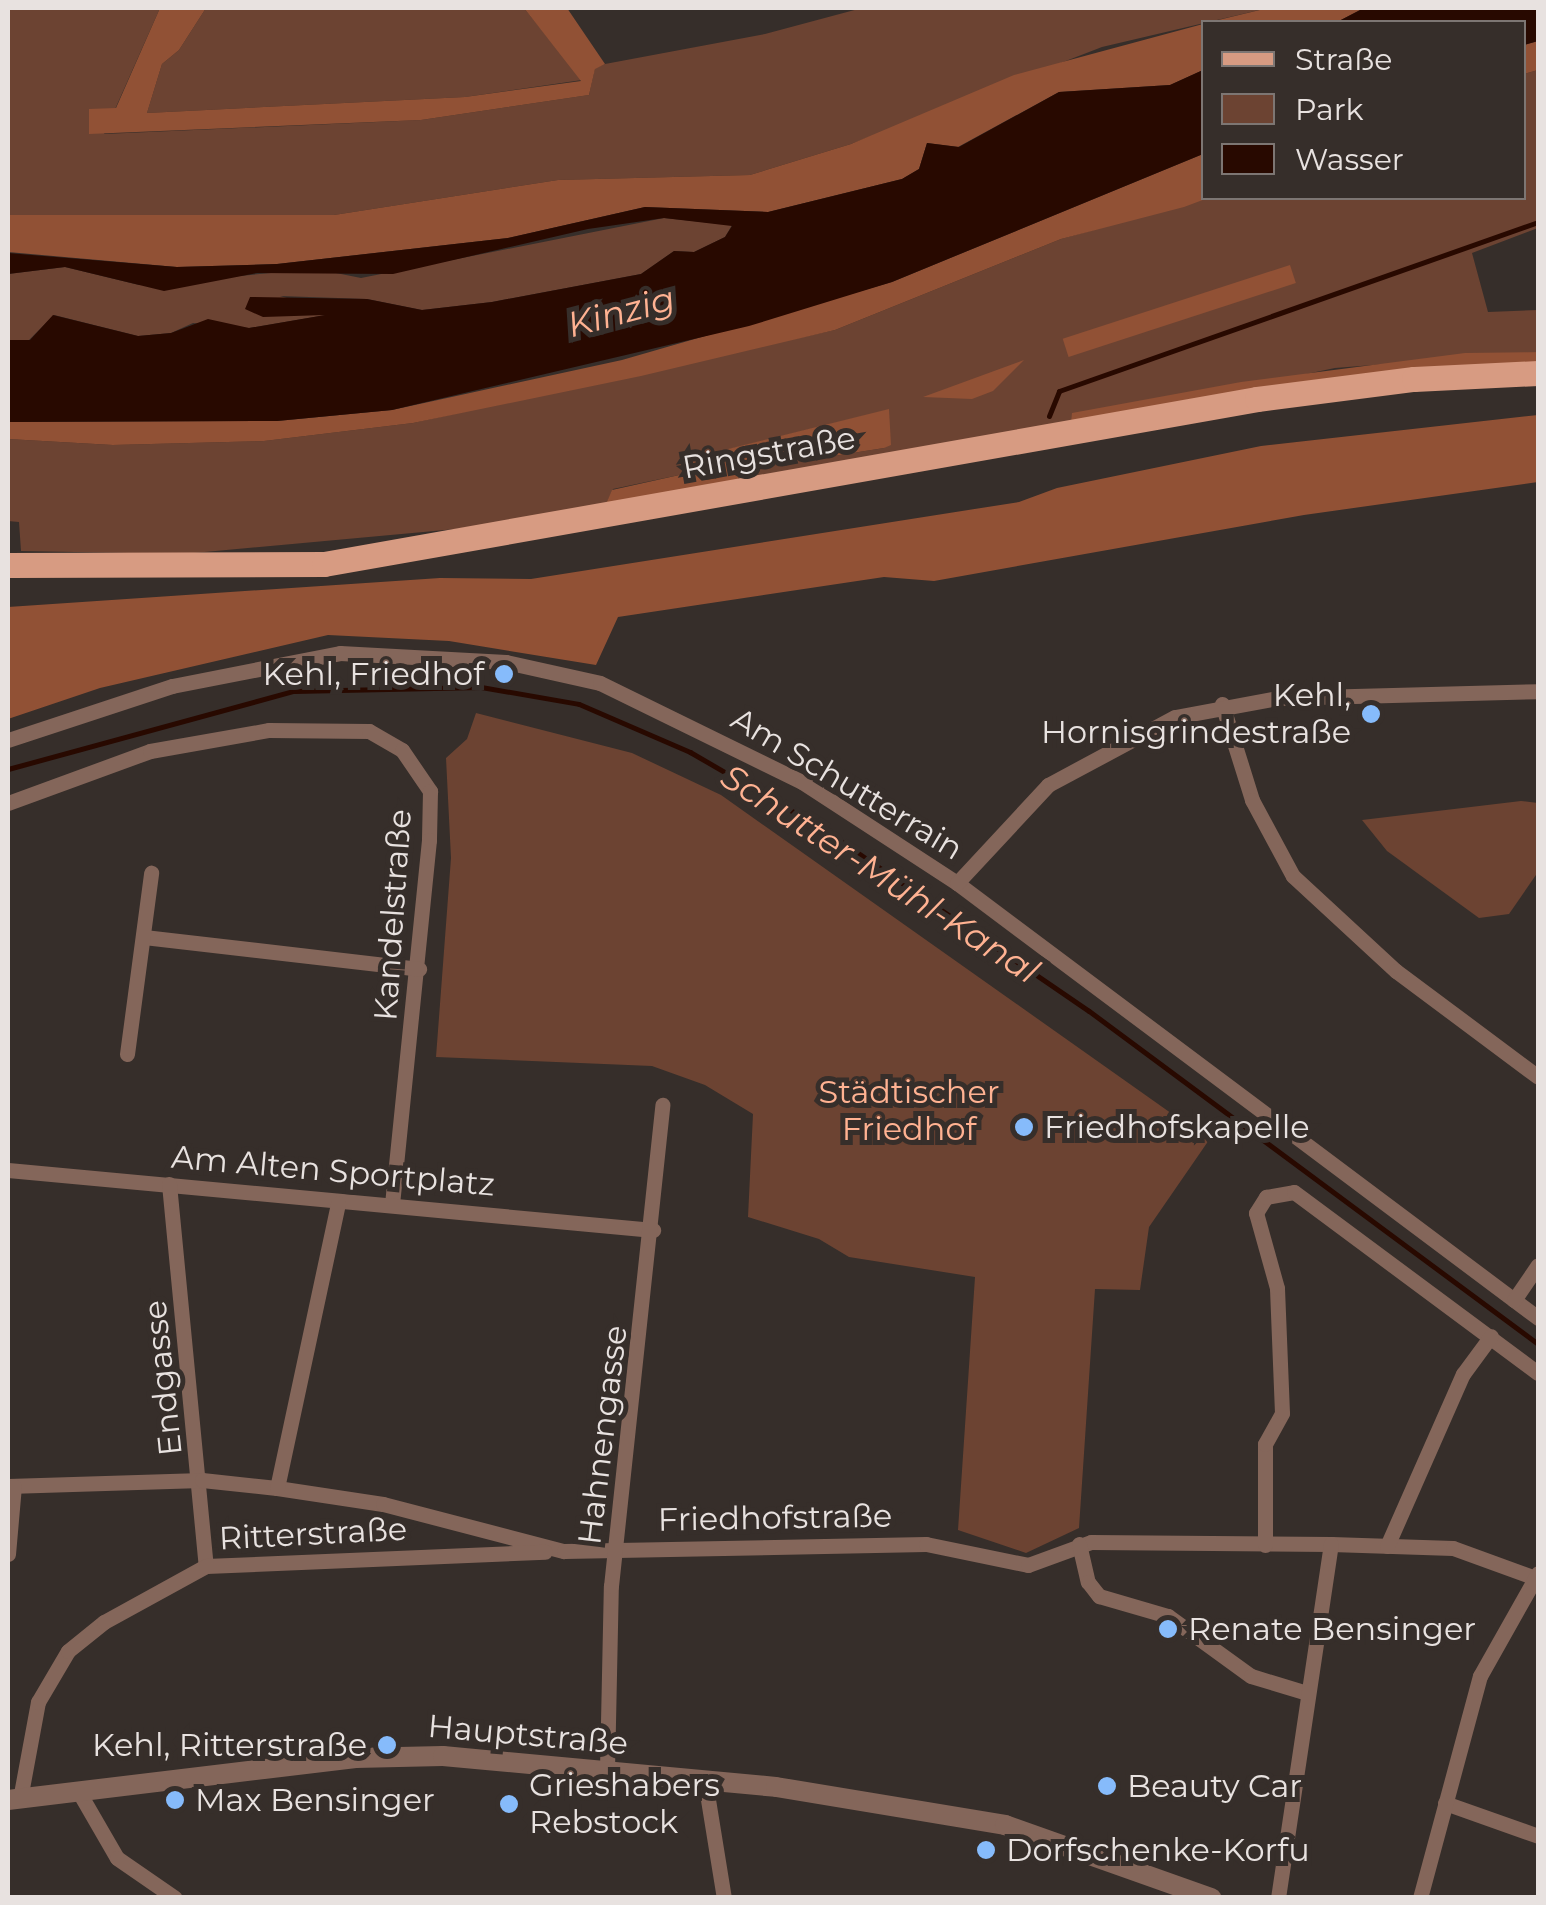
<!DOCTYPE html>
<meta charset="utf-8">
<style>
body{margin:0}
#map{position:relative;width:1546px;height:1905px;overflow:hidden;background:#362e2a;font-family:Montserrat,sans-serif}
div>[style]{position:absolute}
.green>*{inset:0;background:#6c4332}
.forest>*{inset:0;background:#915135;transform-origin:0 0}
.water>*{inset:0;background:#280900}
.stream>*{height:5px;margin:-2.5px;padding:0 2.5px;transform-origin:2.5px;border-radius:2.5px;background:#280900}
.minor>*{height:15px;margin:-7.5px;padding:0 7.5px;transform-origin:7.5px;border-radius:7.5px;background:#84665a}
.tertiary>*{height:20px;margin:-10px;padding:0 10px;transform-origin:10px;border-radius:10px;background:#84665a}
.primary>*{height:25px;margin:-12.5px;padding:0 12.5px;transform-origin:12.5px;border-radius:12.5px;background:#d79b82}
.dots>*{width:28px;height:28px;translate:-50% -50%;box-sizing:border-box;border:5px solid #362e2a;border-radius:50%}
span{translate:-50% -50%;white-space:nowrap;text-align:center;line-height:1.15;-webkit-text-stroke:10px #362e2a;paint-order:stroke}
.street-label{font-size:32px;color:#e8e2e0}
.poi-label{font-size:32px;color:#e8e2e0}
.right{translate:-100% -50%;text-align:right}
.left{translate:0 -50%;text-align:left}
.park-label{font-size:32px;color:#ffb292}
.water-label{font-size:35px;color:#ffb292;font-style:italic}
.frame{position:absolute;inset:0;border:10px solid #e8e2e0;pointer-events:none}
.legend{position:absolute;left:1201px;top:20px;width:325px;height:180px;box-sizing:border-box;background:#362e2a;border:2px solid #7d7673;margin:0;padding:12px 18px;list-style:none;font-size:30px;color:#e8e2e0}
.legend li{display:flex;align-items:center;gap:20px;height:50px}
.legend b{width:50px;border:2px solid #7d7673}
</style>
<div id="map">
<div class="green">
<div style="clip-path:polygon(8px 8px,160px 8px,104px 134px,421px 120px,589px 95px,595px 68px,605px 64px,765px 34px,862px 8px,1268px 8px,1102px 47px,851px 144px,750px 175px,558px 180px,334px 215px,193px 217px,8px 215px)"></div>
<div style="clip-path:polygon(206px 8px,524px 8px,582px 80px,465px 97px,147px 113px,162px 64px,179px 50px)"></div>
<div style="clip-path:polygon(1538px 70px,1538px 228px,1472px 253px,1488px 312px,1538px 310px,1538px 352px,1335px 368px,1071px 423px,738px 481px,739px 471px,884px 448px,888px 410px,689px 459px,684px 474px,613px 489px,605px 506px,456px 529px,183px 554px,21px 551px,19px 522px,8px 521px,8px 439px,113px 445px,264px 441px,413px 423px,835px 330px,1061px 239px,1208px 198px,1524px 198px,1524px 74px)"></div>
<div style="clip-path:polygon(664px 218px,732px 225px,725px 237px,694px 252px,674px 251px,641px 274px,492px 302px,422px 310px,367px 299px,280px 296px,338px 313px,249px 328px,193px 323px,171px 333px,138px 336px,54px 315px,29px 340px,8px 340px,8px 274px,65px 267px,139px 285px,316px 269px,361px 278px)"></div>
<div style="clip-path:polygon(476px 713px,632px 753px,721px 795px,1209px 1140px,1149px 1227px,1140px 1290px,1095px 1289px,1079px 1528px,1026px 1553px,958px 1530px,975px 1277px,849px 1257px,819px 1239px,748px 1217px,753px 1114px,705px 1085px,652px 1066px,436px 1057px,451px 858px,446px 758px,467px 739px)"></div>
<div style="clip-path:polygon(1521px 801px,1538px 803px,1538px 872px,1509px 914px,1479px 918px,1387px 851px,1362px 820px)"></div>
</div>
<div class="forest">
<div style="clip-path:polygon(160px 8px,206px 8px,179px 50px,162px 64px,147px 113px,465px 97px,581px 81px,524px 8px,567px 8px,605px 64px,595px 69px,589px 95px,421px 120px,89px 134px,89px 109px,116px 108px)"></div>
<div style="clip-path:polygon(1268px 8px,1364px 8px,1337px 22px,1210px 22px)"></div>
<div style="clip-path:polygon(1203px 24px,1203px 70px,1170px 85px,1059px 92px,958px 147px,927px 143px,919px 169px,902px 179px,768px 212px,645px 207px,508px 238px,277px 264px,177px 267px,8px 252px,8px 215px,334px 215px,558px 180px,750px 175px,851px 144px,1014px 75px)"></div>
<div style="clip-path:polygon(1538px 41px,1538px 70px,1524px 74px,1524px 45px)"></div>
<div style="clip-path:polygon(1203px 154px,1208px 198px,1184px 207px,1061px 239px,835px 330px,641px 376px,413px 423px,264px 441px,113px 445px,8px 439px,8px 422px,277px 421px,392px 410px,622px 360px,892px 282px)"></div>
<div style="left:1290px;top:265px;width:19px;height:239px;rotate:72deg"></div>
<div style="clip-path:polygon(1538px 352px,1538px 364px,1071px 423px,1072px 413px,1241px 382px,1465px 353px)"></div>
<div style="clip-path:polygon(1024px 360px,993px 391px,972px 399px,923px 397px)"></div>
<div style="clip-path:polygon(889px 409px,891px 445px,884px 448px,739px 471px,738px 481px,605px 506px,612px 490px,684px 474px,688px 459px)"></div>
<div style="clip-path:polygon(1538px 415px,1538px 482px,1304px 515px,934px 581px,884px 577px,618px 617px,596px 665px,449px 641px,328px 635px,100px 688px,8px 719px,8px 607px,440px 578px,531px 579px,1019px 502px,1057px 488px,1261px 446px)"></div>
</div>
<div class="water">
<div style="clip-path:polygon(1364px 8px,1538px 8px,1538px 41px,1524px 45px,1524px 22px,1337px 22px)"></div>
<div style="clip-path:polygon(1203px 70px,1203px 154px,892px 282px,749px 326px,392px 410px,277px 421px,8px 422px,8px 340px,30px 340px,53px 315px,138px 336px,171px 333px,208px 319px,249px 328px,325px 315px,263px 317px,245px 309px,250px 297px,367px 299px,422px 310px,492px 302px,641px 274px,674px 251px,694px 252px,725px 237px,732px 226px,664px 218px,588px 229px,393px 274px,257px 273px,164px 291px,65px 267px,8px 274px,8px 253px,177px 267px,277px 264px,508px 238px,645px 207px,768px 212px,902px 179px,919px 169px,927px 143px,959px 147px,1059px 92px,1170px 85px)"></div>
</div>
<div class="stream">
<div style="left:1049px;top:416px;width:27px;rotate:-68deg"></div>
<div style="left:1059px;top:391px;width:508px;rotate:-19.43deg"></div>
<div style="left:8px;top:769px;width:296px;rotate:-15.3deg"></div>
<div style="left:294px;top:691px;width:187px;rotate:-1.2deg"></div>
<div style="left:481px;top:687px;width:99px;rotate:9.8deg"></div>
<div style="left:579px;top:704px;width:121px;rotate:23.4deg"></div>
<div style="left:690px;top:752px;width:154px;rotate:30.1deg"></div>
<div style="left:823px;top:829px;width:322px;rotate:34.4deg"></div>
<div style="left:1089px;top:1011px;width:559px;rotate:36.56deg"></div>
</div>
<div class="minor">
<div style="left:1222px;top:704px;width:101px;rotate:72.6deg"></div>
<div style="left:1252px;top:800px;width:86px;rotate:61.7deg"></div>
<div style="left:1293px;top:876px;width:140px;rotate:42.7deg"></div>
<div style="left:1396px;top:971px;width:177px;rotate:36.7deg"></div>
<div style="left:8px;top:740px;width:173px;rotate:-18.2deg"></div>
<div style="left:172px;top:686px;width:171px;rotate:-11.1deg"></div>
<div style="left:340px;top:653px;width:166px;rotate:3.1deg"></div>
<div style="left:506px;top:662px;width:96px;rotate:12.6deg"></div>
<div style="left:600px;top:683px;width:225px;rotate:26.1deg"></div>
<div style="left:802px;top:782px;width:185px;rotate:33.1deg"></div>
<div style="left:957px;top:883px;width:726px;rotate:36.82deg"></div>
<div style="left:8px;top:803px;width:151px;rotate:-20.1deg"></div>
<div style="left:150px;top:751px;width:121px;rotate:-10deg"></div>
<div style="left:269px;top:730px;width:100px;rotate:0.6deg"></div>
<div style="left:369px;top:731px;width:38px;rotate:30deg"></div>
<div style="left:402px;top:750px;width:50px;rotate:55.7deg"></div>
<div style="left:430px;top:791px;width:49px;rotate:91.2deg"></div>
<div style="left:429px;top:840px;width:365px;rotate:95.8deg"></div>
<div style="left:957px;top:883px;width:134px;rotate:-47.1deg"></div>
<div style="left:1048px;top:785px;width:144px;rotate:-28.2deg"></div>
<div style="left:1175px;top:717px;width:105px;rotate:-10.5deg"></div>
<div style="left:1278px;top:698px;width:260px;rotate:-1.5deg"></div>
<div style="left:144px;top:937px;width:277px;rotate:6.6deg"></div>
<div style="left:127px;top:1054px;width:183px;rotate:-82.4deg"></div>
<div style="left:8px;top:1170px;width:648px;rotate:5.31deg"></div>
<div style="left:169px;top:1184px;width:384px;rotate:84.5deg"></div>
<div style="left:1514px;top:1300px;width:42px;rotate:-55.6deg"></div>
<div style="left:8px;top:1486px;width:194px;rotate:-1.8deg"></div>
<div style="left:202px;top:1480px;width:75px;rotate:6.1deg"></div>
<div style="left:277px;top:1488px;width:107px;rotate:8.6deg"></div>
<div style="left:383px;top:1504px;width:187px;rotate:14.6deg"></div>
<div style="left:564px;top:1551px;width:362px;rotate:-1.1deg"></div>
<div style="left:926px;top:1544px;width:104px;rotate:11.6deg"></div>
<div style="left:1028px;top:1565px;width:67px;rotate:-20.1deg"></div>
<div style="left:1091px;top:1542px;width:240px;rotate:0.5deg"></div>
<div style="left:1331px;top:1544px;width:122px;rotate:1.9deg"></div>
<div style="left:1453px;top:1548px;width:90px;rotate:20deg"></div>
<div style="left:277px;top:1488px;width:291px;rotate:-77.9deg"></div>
<div style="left:1079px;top:1544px;width:39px;rotate:77deg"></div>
<div style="left:1088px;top:1582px;width:18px;rotate:52deg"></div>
<div style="left:1099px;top:1596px;width:72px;rotate:16.2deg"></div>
<div style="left:1168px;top:1616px;width:102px;rotate:35.9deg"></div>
<div style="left:1251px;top:1676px;width:59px;rotate:16.9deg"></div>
<div style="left:1265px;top:1545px;width:101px;rotate:-90deg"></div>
<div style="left:1265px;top:1444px;width:35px;rotate:-61deg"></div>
<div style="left:1282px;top:1413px;width:125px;rotate:-92.3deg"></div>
<div style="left:1277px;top:1288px;width:78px;rotate:-105.6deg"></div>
<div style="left:1256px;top:1213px;width:19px;rotate:-58deg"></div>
<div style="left:1266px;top:1197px;width:28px;rotate:-10deg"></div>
<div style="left:1294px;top:1192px;width:304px;rotate:36.6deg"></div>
<div style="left:1387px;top:1546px;width:188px;rotate:-66.2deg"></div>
<div style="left:1463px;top:1374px;width:47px;rotate:-53.6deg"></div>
<div style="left:8px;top:1554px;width:68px;rotate:-85deg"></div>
<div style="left:607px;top:1770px;width:184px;rotate:-88.8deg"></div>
<div style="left:611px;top:1586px;width:484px;rotate:-83.9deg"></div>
<div style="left:705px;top:1781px;width:119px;rotate:80.8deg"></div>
<div style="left:80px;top:1794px;width:74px;rotate:60deg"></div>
<div style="left:117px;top:1858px;width:70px;rotate:34.6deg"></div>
<div style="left:20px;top:1799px;width:99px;rotate:-79.5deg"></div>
<div style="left:38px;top:1702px;width:59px;rotate:-59.5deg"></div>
<div style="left:68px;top:1651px;width:46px;rotate:-38.9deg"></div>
<div style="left:104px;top:1622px;width:116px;rotate:-28.8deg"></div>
<div style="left:206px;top:1566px;width:339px;rotate:-2.4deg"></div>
<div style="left:1445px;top:1803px;width:99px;rotate:19.5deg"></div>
<div style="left:1278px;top:1898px;width:358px;rotate:-81.5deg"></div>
<div style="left:1420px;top:1898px;width:230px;rotate:-74.9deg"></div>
<div style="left:1480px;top:1676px;width:118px;rotate:-60.6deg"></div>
</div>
<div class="tertiary">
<div style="left:8px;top:1800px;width:350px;rotate:-6.9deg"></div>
<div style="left:355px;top:1758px;width:88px;rotate:-1.3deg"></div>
<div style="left:443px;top:1756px;width:334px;rotate:5.3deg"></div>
<div style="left:776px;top:1787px;width:232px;rotate:9.4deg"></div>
<div style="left:1005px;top:1825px;width:219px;rotate:19.5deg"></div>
</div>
<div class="primary">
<div style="left:8px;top:565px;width:316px;rotate:-0.2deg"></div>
<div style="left:324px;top:564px;width:947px;rotate:-10.03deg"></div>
<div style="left:1257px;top:399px;width:158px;rotate:-7.3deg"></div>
<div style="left:1414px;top:379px;width:124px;rotate:-2.8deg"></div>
</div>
<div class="dots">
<div style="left:504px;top:674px;background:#86bbfb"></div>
<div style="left:1371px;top:714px;background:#86bbfb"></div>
<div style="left:1024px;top:1127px;background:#86bbfb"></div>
<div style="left:1168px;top:1629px;background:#86bbfb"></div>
<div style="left:387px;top:1745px;background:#86bbfb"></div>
<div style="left:1107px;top:1786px;background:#86bbfb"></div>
<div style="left:175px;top:1800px;background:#86bbfb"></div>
<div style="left:509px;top:1804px;background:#86bbfb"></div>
<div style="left:986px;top:1850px;background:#86bbfb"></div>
</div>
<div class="street-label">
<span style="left:769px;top:453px;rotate:-10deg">Ringstraße</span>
<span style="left:847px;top:784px;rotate:31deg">Am Schutterrain</span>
<span style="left:393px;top:915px;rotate:-86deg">Kandelstraße</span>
<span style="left:333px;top:1171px;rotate:5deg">Am Alten Sportplatz</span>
<span style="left:163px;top:1378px;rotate:-96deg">Endgasse</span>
<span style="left:603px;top:1435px;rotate:-83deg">Hahnengasse</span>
<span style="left:775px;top:1518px;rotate:-1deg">Friedhofstraße</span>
<span style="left:313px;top:1534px;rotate:-3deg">Ritterstraße</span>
<span style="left:528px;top:1735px;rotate:5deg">Hauptstraße</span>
</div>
<div class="poi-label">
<span class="right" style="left:484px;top:674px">Kehl, Friedhof</span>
<span class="right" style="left:1351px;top:714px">Kehl,<br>Hornisgrindestraße</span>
<span class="left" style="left:1044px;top:1127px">Friedhofskapelle</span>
<span class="left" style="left:1188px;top:1629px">Renate Bensinger</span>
<span class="right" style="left:367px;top:1745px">Kehl, Ritterstraße</span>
<span class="left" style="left:529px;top:1804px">Grieshabers<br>Rebstock</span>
<span class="left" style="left:1127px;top:1786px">Beauty Car</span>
<span class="left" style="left:195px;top:1800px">Max Bensinger</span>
<span class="left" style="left:1006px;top:1850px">Dorfschenke-Korfu</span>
</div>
<div class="park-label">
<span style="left:909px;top:1111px">Städtischer<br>Friedhof</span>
</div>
<div class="water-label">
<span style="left:621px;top:312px;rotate:-15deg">Kinzig</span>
<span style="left:880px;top:874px;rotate:33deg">Schutter-Mühl-Kanal</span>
</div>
<div class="frame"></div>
<ul class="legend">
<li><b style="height:12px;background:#d79b82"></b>Straße</li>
<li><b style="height:28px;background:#6c4332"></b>Park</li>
<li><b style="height:28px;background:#280900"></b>Wasser</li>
</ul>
</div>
